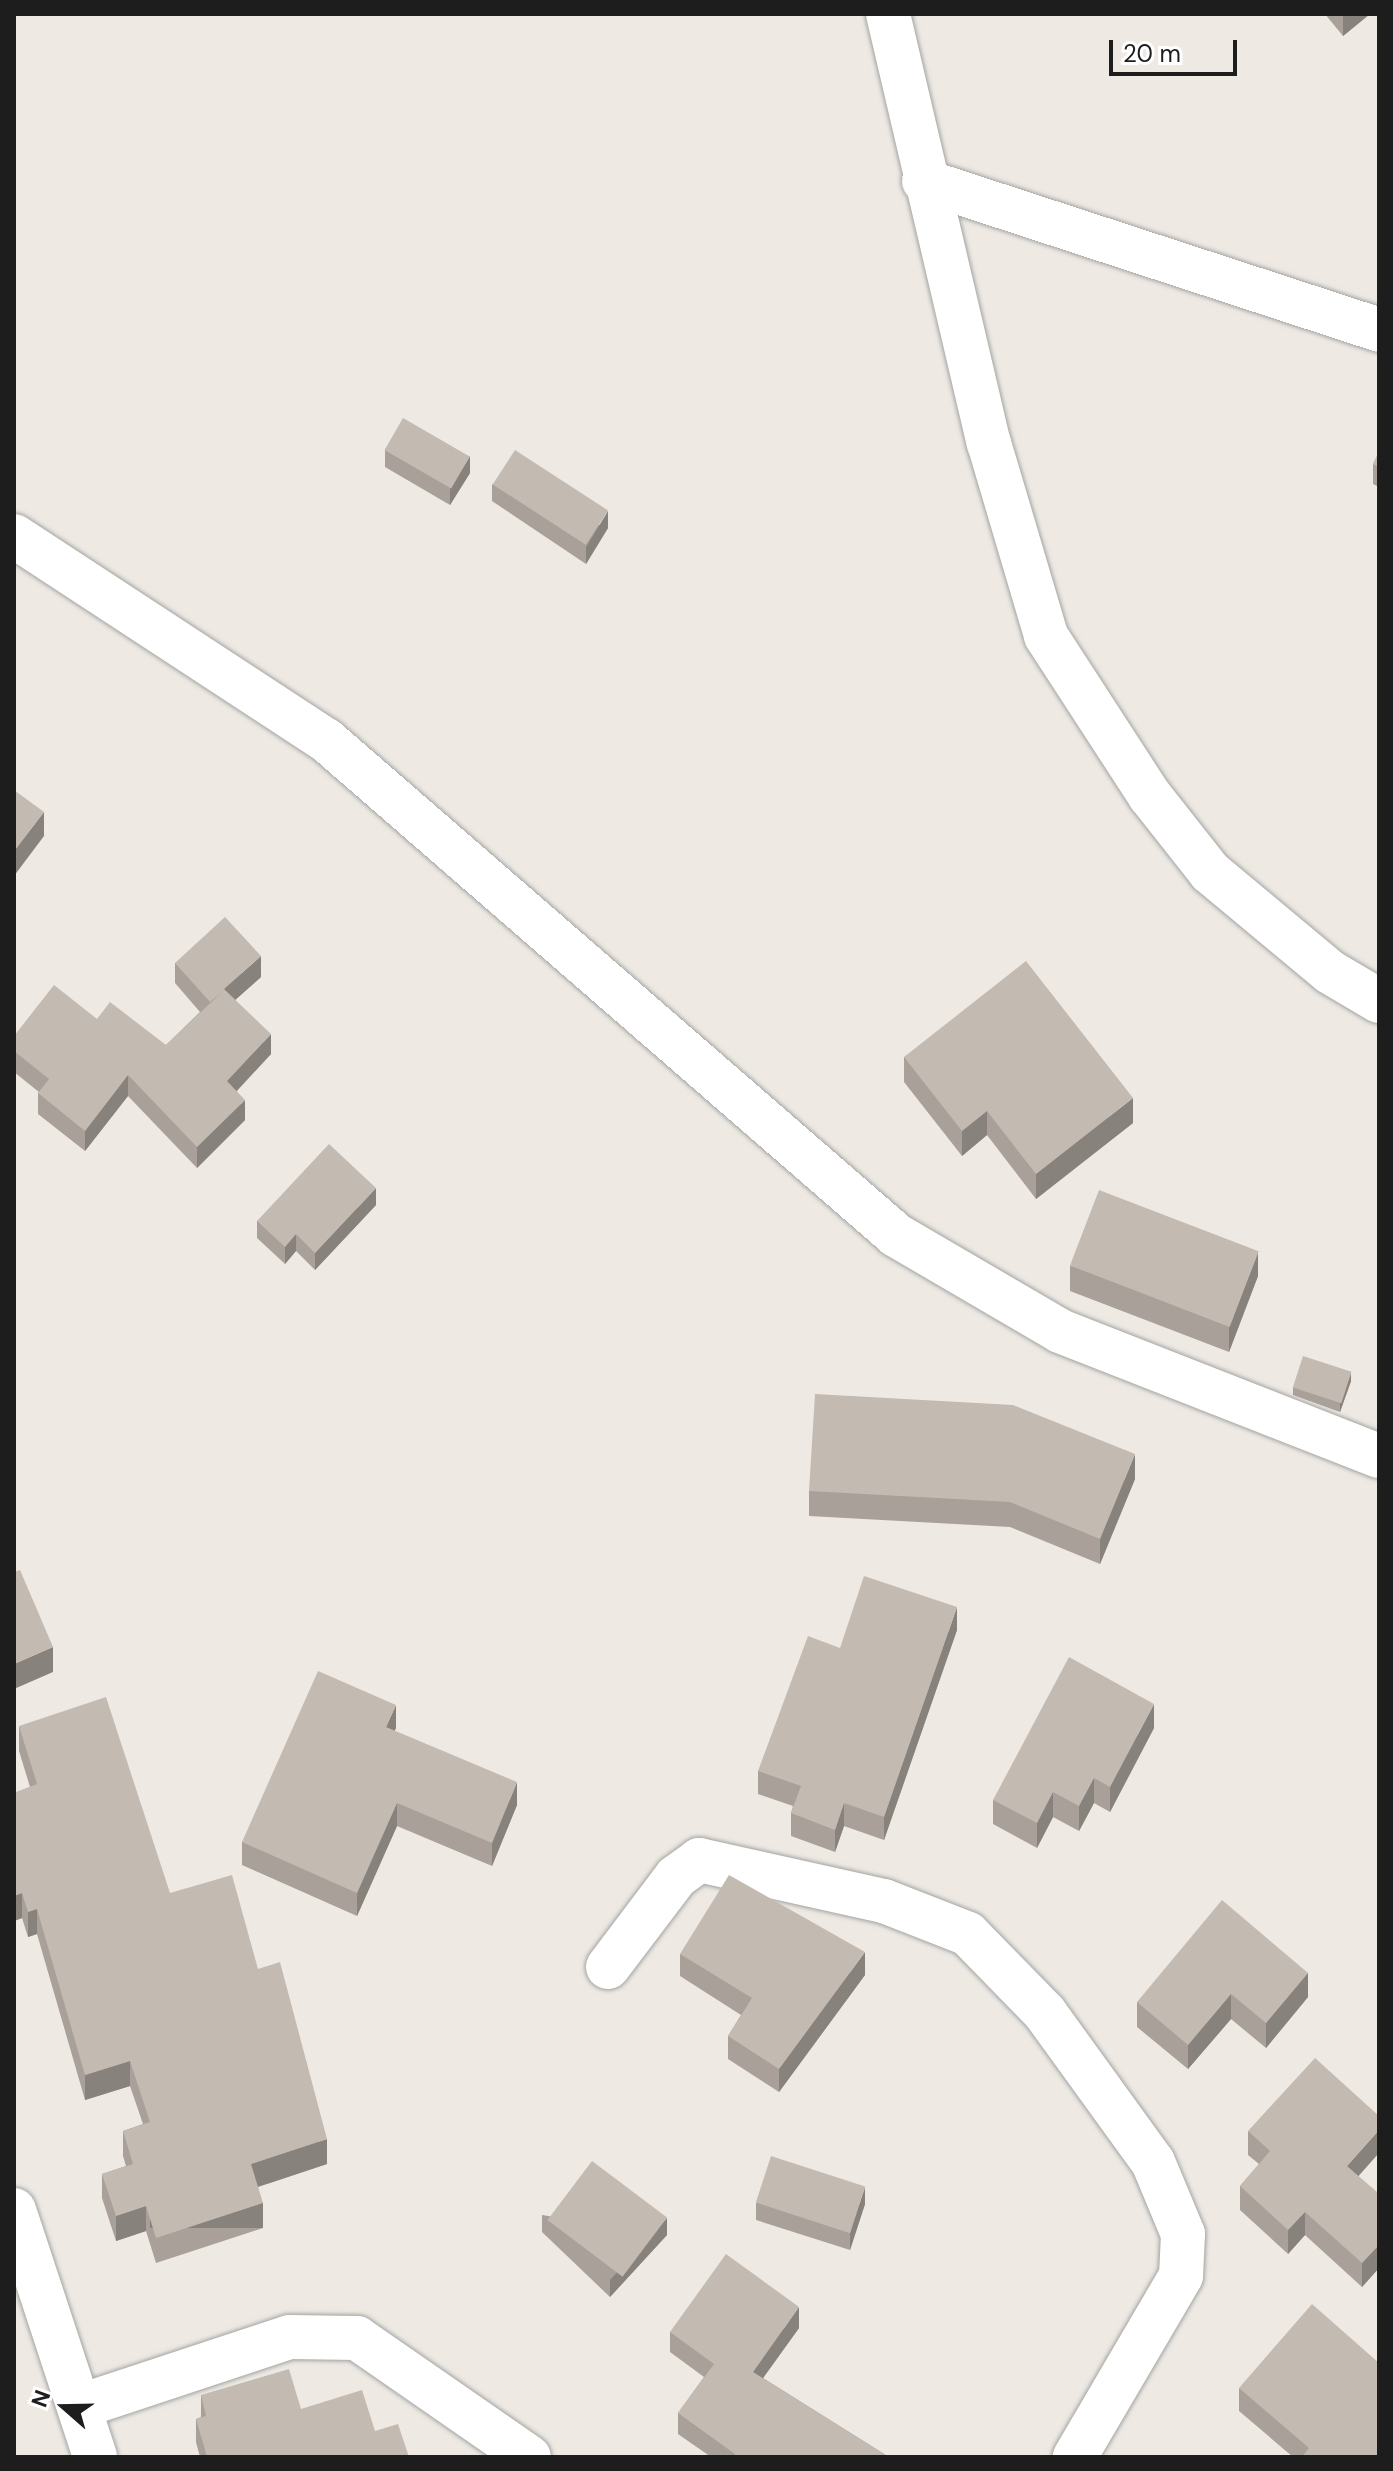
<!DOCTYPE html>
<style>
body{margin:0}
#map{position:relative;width:1393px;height:2471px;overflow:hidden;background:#eeeae3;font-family:"DM Sans",sans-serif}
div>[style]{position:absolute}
.roads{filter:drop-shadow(0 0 2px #a4a4a4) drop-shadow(0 0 2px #a4a4a4)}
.minor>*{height:44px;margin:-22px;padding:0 22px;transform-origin:22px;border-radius:22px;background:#fff}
.wall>*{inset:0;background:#a8a099}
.shaded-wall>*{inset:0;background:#88827d;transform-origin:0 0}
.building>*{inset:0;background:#c3bab2;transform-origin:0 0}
span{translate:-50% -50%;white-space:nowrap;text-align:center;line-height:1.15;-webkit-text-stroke:6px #fff;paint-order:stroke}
.frame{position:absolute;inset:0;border:16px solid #1d1d1d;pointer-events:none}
.north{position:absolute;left:24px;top:2367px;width:80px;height:80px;-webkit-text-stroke:6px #fff;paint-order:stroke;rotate:290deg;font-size:22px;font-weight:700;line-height:32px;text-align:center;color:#1d1d1d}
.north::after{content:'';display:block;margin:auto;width:28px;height:36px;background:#1d1d1d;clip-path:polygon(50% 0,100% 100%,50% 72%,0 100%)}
.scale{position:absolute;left:1109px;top:40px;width:128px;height:36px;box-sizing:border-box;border:4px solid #1d1d1d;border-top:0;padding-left:10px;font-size:24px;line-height:28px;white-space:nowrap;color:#1d1d1d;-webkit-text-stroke:6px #fff;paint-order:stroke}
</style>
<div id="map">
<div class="roads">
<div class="minor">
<div style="left:888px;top:14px;width:441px;rotate:76.8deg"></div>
<div style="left:989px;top:443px;width:201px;rotate:73.5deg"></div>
<div style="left:1046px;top:636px;width:191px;rotate:57deg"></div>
<div style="left:1150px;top:796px;width:97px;rotate:51.7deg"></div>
<div style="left:1210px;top:872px;width:156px;rotate:39.8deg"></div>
<div style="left:1330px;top:972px;width:57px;rotate:30.6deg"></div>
<div style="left:924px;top:181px;width:479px;rotate:18.1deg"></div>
<div style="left:14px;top:536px;width:373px;rotate:33.2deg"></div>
<div style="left:326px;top:740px;width:755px;rotate:40.97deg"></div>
<div style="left:896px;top:1235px;width:190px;rotate:30.3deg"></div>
<div style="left:1060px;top:1331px;width:343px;rotate:21.4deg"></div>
<div style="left:608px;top:1967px;width:113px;rotate:-52.9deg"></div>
<div style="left:676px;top:1877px;width:29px;rotate:-36deg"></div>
<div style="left:699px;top:1860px;width:189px;rotate:12.5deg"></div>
<div style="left:884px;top:1901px;width:90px;rotate:21.4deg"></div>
<div style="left:968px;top:1934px;width:110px;rotate:45.7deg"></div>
<div style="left:1045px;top:2013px;width:184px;rotate:54.1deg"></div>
<div style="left:1153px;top:2162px;width:78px;rotate:67.4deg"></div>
<div style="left:1183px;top:2234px;width:42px;rotate:92.7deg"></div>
<div style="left:1181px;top:2276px;width:210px;rotate:120.4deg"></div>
<div style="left:14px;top:2210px;width:260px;rotate:71.8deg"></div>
<div style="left:81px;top:2406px;width:220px;rotate:-18.3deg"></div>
<div style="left:290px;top:2337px;width:67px;rotate:0.9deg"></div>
<div style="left:357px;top:2338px;width:209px;rotate:34.7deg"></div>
</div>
</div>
<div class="wall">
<div style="clip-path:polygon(1325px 14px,1370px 14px,1343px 36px)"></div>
<div style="clip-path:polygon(385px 450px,470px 473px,450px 505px,385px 467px)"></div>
<div style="clip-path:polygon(1379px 452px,1379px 487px,1373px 484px,1373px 464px)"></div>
<div style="clip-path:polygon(492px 484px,608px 528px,586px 564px,492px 501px)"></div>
<div style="clip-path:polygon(175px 963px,261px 977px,235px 1000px,271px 1054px,237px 1091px,245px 1120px,197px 1168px,128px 1096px,85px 1151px,38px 1114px,38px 1093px,39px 1092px,14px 1072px,14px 1036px,97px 1019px,166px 1045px,200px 1012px,175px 983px)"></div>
<div style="clip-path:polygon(904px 1057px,1133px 1123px,1036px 1199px,987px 1135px,962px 1156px,904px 1082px)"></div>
<div style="clip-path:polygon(376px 1205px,315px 1270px,296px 1251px,285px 1264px,257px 1238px,257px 1221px)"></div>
<div style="clip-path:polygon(1070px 1266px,1258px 1276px,1229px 1352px,1070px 1291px)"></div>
<div style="clip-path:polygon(1351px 1381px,1340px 1412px,1293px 1395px,1293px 1387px)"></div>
<div style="clip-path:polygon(1135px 1479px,1100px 1564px,1010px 1527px,809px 1516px,809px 1491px)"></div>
<div style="clip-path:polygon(957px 1630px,884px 1840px,844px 1826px,835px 1852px,791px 1836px,791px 1813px,793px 1806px,758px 1794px,758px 1771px,840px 1648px)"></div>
<div style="clip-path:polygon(19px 1726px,170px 1893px,258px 1969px,327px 2164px,258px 2187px,263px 2228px,156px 2263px,146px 2231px,116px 2241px,102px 2198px,102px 2174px,126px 2166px,123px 2156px,123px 2131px,143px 2124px,130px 2086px,85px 2100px,37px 1934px,28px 1937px,22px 1918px,14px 1921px,14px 1793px,30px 1787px,19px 1751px)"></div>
<div style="clip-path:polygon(396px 1728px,394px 1731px,517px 1805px,492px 1866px,397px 1826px,357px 1916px,242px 1865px,242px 1842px)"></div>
<div style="clip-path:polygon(1154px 1728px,1110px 1812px,1094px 1803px,1079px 1831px,1053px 1817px,1037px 1848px,993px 1824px,993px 1800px)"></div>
<div style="clip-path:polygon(680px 1954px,865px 1975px,779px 2092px,728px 2059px,728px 2036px,741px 2015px,680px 1976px)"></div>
<div style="clip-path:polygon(1308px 1973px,1308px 1997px,1266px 2048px,1231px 2019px,1188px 2069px,1137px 2027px,1137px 2002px)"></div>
<div style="clip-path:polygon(1248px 2131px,1358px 2176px,1379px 2194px,1379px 2268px,1362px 2287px,1305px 2235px,1288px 2254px,1240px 2210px,1240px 2186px,1259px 2164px,1248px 2155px)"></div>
<div style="clip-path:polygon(756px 2203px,865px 2204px,850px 2250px,756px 2220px)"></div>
<div style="clip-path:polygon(542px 2215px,667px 2235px,610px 2297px,542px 2232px)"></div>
<div style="clip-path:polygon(799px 2328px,763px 2378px,889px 2457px,711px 2457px,678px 2434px,678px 2413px,704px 2377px,670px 2352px,670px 2332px)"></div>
<div style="clip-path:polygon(1239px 2388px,1379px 2457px,1293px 2457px,1239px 2411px)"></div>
<div style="clip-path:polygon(201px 2395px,301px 2409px,375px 2431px,409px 2457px,200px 2457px,196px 2442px,196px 2419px,201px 2417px)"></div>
</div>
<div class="shaded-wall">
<div style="clip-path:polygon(1343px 14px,1370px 14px,1343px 36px)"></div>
<div style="clip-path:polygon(470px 456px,470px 473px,450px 505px,450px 489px)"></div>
<div style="clip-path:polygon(608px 511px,608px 528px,586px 564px,586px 547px)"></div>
<div style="clip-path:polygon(44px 812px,44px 836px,14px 876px,14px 851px)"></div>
<div style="clip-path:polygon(261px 956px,261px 977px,224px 1010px,224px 989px)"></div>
<div style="clip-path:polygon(271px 1034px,271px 1054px,227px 1101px,227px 1081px)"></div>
<div style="clip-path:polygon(128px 1075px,128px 1096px,85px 1151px,85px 1131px)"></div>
<div style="clip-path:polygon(1133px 1098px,1133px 1123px,1036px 1199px,1036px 1174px)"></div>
<div style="clip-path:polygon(245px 1100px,245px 1120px,197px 1168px,197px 1147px)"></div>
<div style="clip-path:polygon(987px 1111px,987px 1135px,962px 1156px,962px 1131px)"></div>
<div style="clip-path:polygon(376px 1188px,376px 1205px,315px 1270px,315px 1253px)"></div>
<div style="clip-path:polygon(296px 1234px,296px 1251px,285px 1264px,285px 1247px)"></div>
<div style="clip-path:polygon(1258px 1252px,1258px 1276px,1229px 1352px,1229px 1328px)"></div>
<div style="clip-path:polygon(1351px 1372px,1351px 1381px,1340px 1412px,1340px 1403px)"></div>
<div style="clip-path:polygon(1135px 1454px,1135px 1479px,1100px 1564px,1100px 1539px)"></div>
<div style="clip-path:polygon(957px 1607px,957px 1630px,884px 1840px,884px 1817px)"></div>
<div style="clip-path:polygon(53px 1647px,53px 1672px,14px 1689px,14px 1664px)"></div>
<div style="clip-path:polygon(1154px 1704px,1154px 1728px,1110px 1812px,1110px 1787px)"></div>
<div style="clip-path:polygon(396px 1705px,396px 1728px,386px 1750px,386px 1727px)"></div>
<div style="clip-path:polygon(1094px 1778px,1094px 1803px,1079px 1831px,1079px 1806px)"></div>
<div style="clip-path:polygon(517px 1782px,517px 1805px,492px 1866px,492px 1843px)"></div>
<div style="clip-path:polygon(1053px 1792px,1053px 1817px,1037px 1848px,1037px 1823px)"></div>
<div style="clip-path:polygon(397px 1803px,397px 1826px,357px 1916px,357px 1893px)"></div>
<div style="clip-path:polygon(844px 1803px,844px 1826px,835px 1852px,835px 1830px)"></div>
<div style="clip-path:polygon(22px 1893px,22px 1918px,14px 1921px,14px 1896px)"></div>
<div style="clip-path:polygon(37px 1909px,37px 1934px,28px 1937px,28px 1912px)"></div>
<div style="clip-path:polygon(865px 1952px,865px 1975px,779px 2092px,779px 2069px)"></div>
<div style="clip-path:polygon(1308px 1973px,1308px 1997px,1266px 2048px,1266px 2023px)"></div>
<div style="clip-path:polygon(1231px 1994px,1231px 2019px,1188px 2069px,1188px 2045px)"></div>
<div style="clip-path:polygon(130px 2061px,130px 2086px,85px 2100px,85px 2075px)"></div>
<div style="clip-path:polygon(1379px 2130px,1379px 2153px,1347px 2189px,1347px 2166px)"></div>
<div style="clip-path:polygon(327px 2139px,327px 2164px,251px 2189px,251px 2164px)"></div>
<div style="clip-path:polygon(865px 2187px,865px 2204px,850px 2250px,850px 2233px)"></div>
<div style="left:263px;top:2203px;width:25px;height:113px;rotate:90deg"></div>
<div style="clip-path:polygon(146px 2206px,146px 2231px,116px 2241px,116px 2216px)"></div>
<div style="clip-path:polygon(1305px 2212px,1305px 2235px,1288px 2254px,1288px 2230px)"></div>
<div style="clip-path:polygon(667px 2218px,667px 2235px,610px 2297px,610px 2280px)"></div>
<div style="clip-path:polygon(1379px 2245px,1379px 2268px,1362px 2287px,1362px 2263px)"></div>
<div style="clip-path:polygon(799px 2307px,799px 2328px,753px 2392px,753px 2372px)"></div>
</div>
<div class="building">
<div style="left:403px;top:418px;width:77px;height:37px;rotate:30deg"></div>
<div style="left:515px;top:450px;width:111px;height:41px;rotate:33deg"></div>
<div style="clip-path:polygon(1379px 452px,1379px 467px,1373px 464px)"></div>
<div style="clip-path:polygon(14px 790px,44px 812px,14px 851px)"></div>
<div style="clip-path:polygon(225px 917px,261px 956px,224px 989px,271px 1034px,227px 1081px,245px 1100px,197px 1147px,128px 1075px,85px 1131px,38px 1093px,49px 1079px,14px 1051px,14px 1036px,54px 985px,97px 1019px,110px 1002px,166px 1045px,222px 992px,210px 1002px,175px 963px)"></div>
<div style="clip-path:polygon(1026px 961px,1133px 1098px,1036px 1174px,987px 1111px,962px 1131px,904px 1057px)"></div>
<div style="clip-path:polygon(329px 1144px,376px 1188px,315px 1253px,296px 1234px,285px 1247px,257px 1221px)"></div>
<div style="left:1099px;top:1190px;width:171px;height:81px;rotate:21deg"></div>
<div style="left:1303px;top:1356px;width:51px;height:33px;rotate:18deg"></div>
<div style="clip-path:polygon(815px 1394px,1013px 1405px,1135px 1454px,1100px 1539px,1010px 1502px,809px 1491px)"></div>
<div style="clip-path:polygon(20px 1570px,53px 1647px,14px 1664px,14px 1572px)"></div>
<div style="clip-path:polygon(864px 1576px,957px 1607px,884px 1817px,844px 1803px,835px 1830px,791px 1813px,801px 1786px,758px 1771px,808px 1636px,840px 1648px)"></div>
<div style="clip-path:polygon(1069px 1657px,1154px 1704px,1110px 1787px,1094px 1778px,1079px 1806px,1053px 1792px,1037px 1823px,993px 1800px)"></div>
<div style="clip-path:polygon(318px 1671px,396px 1705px,386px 1727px,517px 1782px,492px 1843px,397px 1803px,357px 1893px,242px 1842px)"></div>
<div style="clip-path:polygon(106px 1697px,170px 1893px,232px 1875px,258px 1969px,280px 1962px,327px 2139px,251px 2164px,263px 2203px,156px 2238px,146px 2206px,116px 2216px,102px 2174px,133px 2164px,123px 2131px,150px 2122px,130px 2061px,85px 2075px,37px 1909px,28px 1912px,22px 1893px,14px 1896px,14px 1793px,37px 1784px,19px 1726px)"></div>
<div style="clip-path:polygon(729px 1875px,865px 1952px,779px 2069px,728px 2036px,752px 1998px,680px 1954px)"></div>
<div style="clip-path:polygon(1222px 1900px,1308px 1973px,1266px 2023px,1231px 1994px,1188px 2045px,1137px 2002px)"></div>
<div style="clip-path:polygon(1315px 2058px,1379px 2116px,1379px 2130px,1347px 2166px,1379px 2194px,1379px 2245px,1362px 2263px,1305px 2212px,1288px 2230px,1240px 2186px,1270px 2151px,1248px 2131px)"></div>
<div style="left:771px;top:2156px;width:99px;height:49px;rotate:18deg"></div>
<div style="left:592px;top:2161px;width:94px;height:74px;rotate:37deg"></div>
<div style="clip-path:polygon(726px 2254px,799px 2307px,753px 2372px,889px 2457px,734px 2457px,735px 2454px,678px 2413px,714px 2364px,670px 2332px)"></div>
<div style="clip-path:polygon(1312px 2304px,1379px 2363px,1379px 2457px,1302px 2457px,1309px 2448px,1239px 2388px)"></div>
<div style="clip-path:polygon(289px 2369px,301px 2409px,362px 2390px,375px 2431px,398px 2424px,409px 2457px,207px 2457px,196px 2419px,206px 2416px,201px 2395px)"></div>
</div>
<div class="frame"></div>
<div class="north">N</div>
<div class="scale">20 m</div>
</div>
